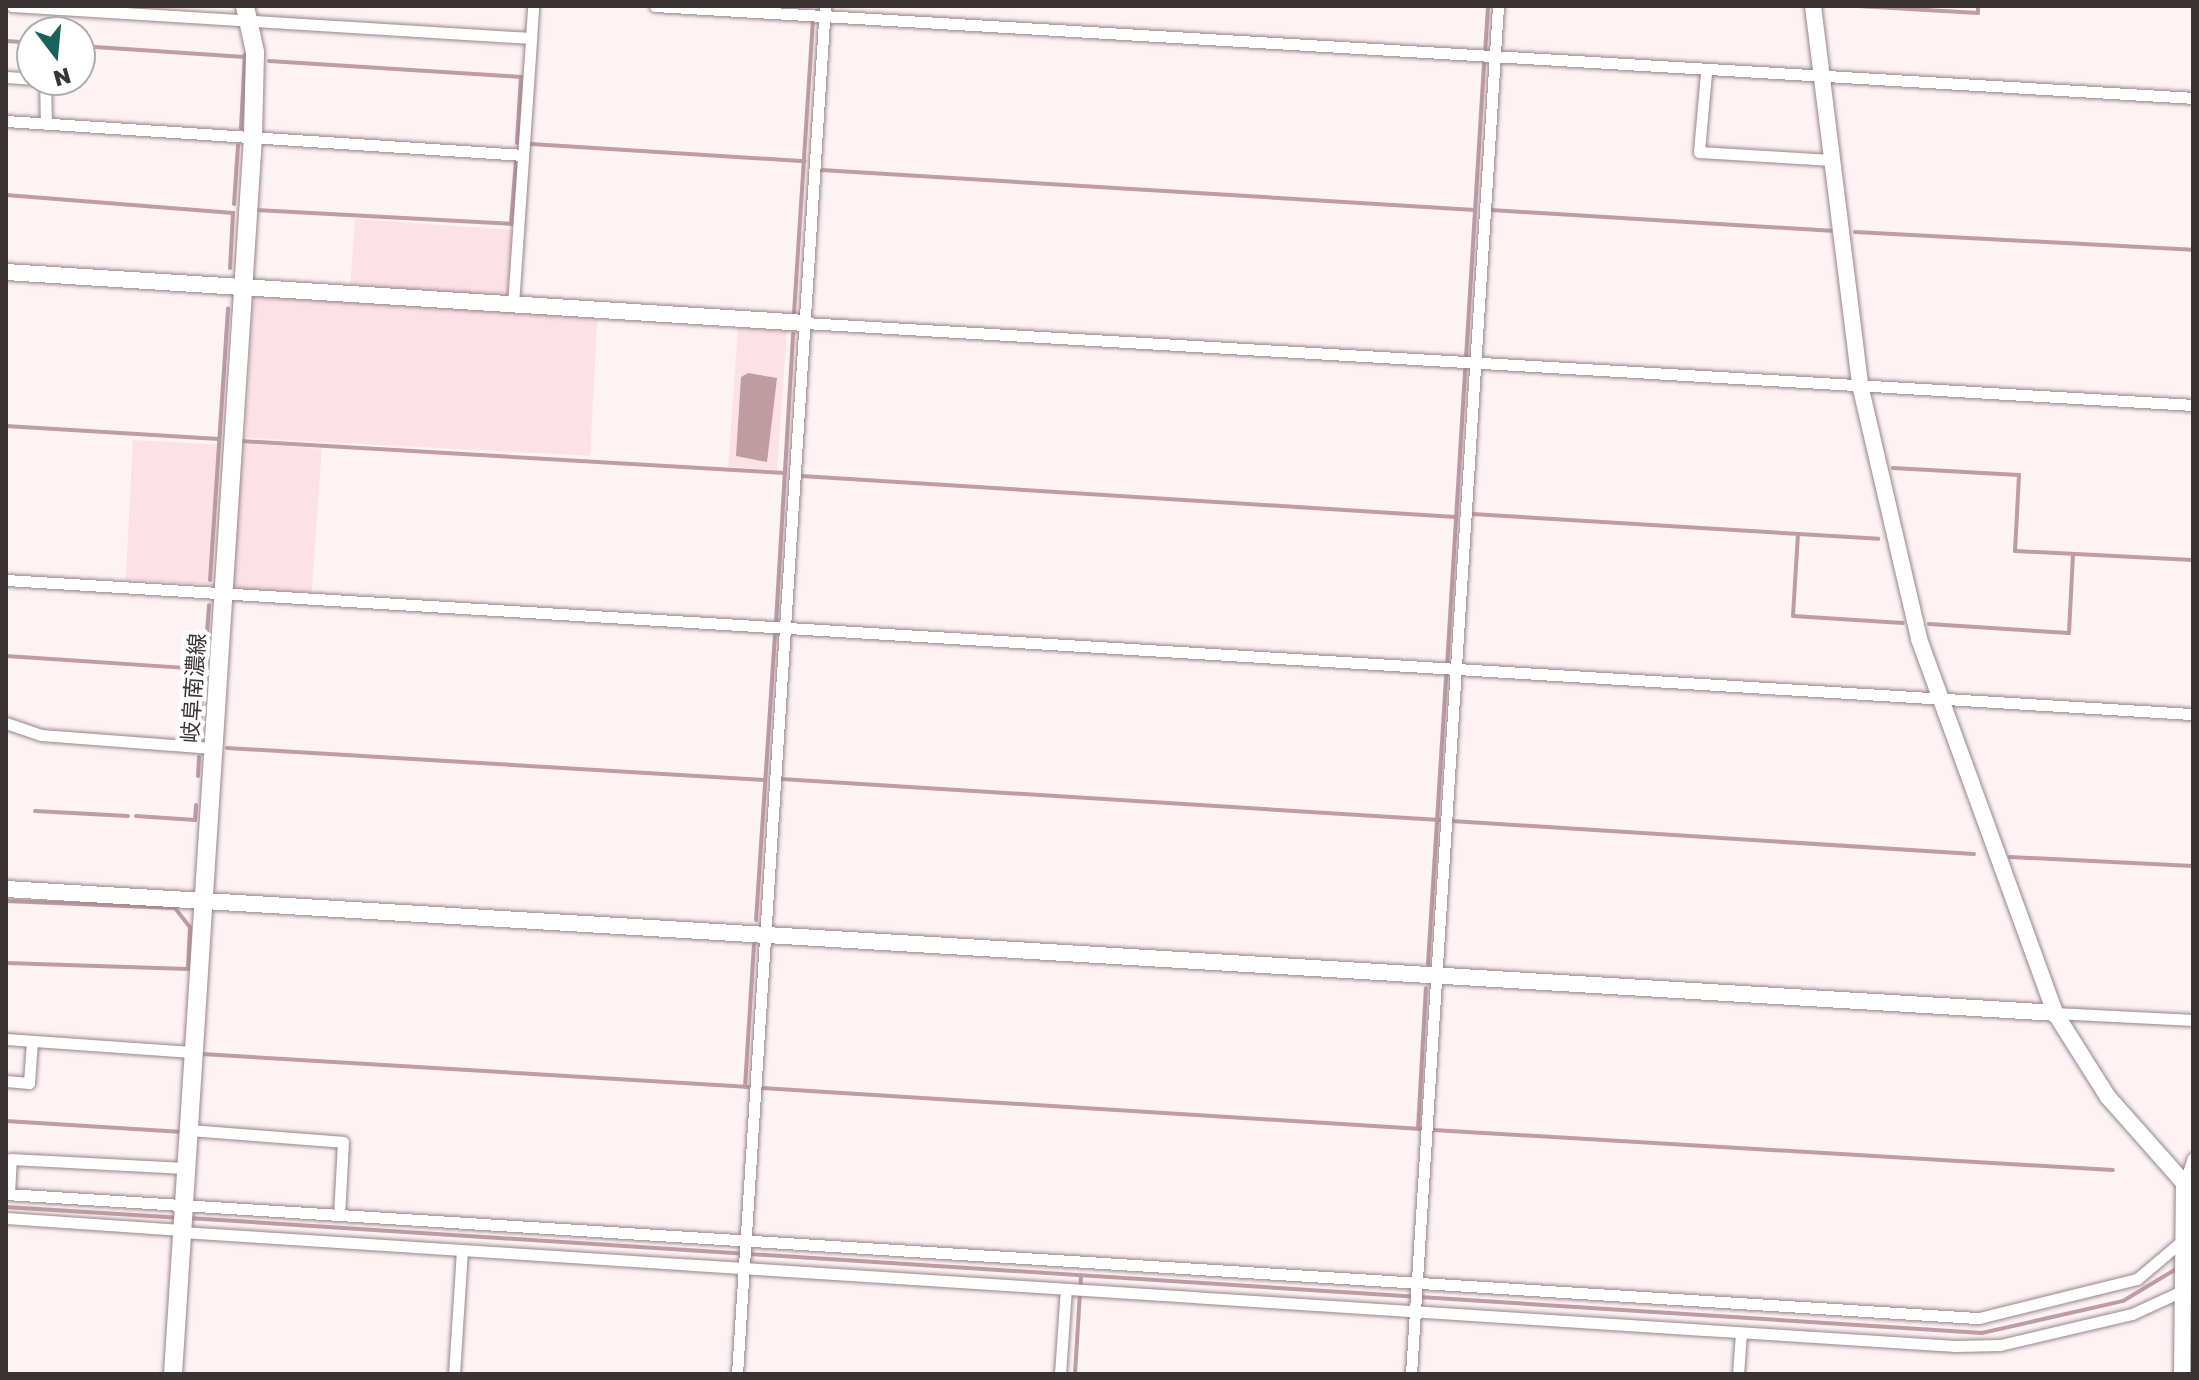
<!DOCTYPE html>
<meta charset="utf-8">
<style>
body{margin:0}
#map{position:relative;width:2199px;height:1380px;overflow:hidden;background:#fdf3f5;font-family:"Golos Text","Noto Sans JP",sans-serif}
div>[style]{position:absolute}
.built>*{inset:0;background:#fce2e7;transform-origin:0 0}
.water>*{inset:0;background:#bf9ba2}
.stream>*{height:4px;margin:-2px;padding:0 2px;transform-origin:2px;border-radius:2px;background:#bf9ba2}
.roads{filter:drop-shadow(0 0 2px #998488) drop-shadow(0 0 2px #998488)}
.street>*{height:11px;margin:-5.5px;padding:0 5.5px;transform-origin:5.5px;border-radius:5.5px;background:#fff}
.secondary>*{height:16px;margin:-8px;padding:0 8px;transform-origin:8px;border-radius:8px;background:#fff}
.primary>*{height:18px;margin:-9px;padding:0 9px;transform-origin:9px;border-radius:9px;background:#fff}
span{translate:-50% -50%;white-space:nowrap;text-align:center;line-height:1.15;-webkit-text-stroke:8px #fff;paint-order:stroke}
.street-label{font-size:22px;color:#3b3234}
.frame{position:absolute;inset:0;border:8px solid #3b3234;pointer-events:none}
.north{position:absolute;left:16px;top:16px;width:80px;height:80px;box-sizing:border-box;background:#fff;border:2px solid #b1adae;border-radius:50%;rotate:164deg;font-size:22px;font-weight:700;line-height:32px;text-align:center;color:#3b3234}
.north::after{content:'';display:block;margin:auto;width:28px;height:36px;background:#16635b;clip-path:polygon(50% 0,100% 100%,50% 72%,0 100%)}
</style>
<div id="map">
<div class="built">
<div style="left:355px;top:219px;width:159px;height:69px;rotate:4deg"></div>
<div style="left:253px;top:297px;width:345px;height:141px;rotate:3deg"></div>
<div style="left:738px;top:327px;width:49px;height:140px;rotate:4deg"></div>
<div style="left:133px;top:440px;width:84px;height:140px;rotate:3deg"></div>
<div style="left:239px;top:443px;width:83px;height:145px;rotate:4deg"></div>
</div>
<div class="water">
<div style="clip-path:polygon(748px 373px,777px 378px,767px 462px,736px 456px,741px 377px)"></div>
</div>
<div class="stream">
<div style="left:1858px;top:6px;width:120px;rotate:3.3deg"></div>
<div style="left:1978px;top:13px;width:7px;rotate:-90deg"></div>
<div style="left:6px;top:41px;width:26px;rotate:4deg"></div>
<div style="left:80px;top:46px;width:165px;rotate:3.8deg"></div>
<div style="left:1485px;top:53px;width:47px;rotate:-86.3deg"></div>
<div style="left:269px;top:61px;width:253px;rotate:3.6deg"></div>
<div style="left:521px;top:77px;width:66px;rotate:93.5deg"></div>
<div style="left:241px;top:128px;width:73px;rotate:-86.9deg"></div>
<div style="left:531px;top:144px;width:274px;rotate:3.6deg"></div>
<div style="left:821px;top:170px;width:655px;rotate:3.5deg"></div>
<div style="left:6px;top:195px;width:228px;rotate:4.5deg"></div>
<div style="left:233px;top:213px;width:55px;rotate:93.1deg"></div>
<div style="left:234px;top:204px;width:59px;rotate:-86.1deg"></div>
<div style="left:256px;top:210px;width:255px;rotate:3.1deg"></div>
<div style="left:511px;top:224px;width:64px;rotate:-85.5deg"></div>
<div style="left:1491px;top:210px;width:340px;rotate:3.5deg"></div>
<div style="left:1855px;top:232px;width:338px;rotate:3deg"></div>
<div style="left:794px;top:313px;width:292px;rotate:-86.3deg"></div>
<div style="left:1466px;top:358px;width:296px;rotate:-86.5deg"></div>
<div style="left:6px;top:426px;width:213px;rotate:3.5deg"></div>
<div style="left:241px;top:441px;width:545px;rotate:3.37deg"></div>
<div style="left:1893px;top:468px;width:126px;rotate:3.2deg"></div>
<div style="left:2019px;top:475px;width:76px;rotate:93deg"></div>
<div style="left:2015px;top:551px;width:178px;rotate:2.9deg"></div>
<div style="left:801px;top:476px;width:656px;rotate:3.58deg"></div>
<div style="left:1472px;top:514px;width:407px;rotate:3.5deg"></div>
<div style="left:1798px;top:534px;width:82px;rotate:93.5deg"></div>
<div style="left:1793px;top:616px;width:110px;rotate:3.6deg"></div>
<div style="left:210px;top:580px;width:272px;rotate:-86.2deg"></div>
<div style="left:776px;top:622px;width:289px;rotate:-86.6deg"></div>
<div style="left:1929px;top:624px;width:140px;rotate:3.7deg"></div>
<div style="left:2069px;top:633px;width:79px;rotate:-87.1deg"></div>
<div style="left:6px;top:656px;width:198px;rotate:3.8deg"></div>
<div style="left:1447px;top:666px;width:297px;rotate:-86.5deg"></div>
<div style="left:200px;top:725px;width:120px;rotate:-85.7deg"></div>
<div style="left:227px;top:748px;width:539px;rotate:3.4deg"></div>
<div style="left:198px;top:776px;width:19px;rotate:-87deg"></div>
<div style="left:781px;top:779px;width:660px;rotate:3.56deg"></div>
<div style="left:35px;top:811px;width:93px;rotate:3.1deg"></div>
<div style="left:136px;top:816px;width:59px;rotate:3.9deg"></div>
<div style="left:195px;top:820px;width:15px;rotate:-86deg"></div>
<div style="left:1452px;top:821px;width:523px;rotate:3.62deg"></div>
<div style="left:2010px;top:857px;width:183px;rotate:2.8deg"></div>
<div style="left:6px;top:901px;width:169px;rotate:2.4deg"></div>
<div style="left:175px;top:908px;width:24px;rotate:52deg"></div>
<div style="left:190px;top:927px;width:42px;rotate:92.7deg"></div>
<div style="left:188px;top:969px;width:182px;rotate:-178.1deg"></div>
<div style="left:756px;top:920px;width:288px;rotate:-86.2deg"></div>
<div style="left:1428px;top:964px;width:290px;rotate:-86.4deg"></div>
<div style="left:202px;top:1054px;width:549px;rotate:3.45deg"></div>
<div style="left:745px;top:1087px;width:143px;rotate:-86.4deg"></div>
<div style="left:762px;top:1088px;width:661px;rotate:3.55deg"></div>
<div style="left:6px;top:1121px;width:173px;rotate:3.6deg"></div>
<div style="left:1418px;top:1129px;width:141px;rotate:-86.8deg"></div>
<div style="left:1433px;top:1130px;width:681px;rotate:3.37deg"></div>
<div style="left:6px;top:1207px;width:173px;rotate:3.6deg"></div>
<div style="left:188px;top:1218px;width:1798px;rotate:3.67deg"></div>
<div style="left:1982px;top:1333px;width:145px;rotate:-12.8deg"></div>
<div style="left:2123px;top:1301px;width:64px;rotate:-31deg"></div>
<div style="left:1075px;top:1374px;width:99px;rotate:-86.5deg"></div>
</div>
<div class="roads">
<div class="street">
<div style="left:12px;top:6px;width:520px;rotate:3.53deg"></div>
<div style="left:531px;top:38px;width:32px;rotate:-86deg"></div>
<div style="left:655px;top:6px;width:1541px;rotate:3.42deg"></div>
<div style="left:1706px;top:73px;width:79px;rotate:95.1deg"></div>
<div style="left:1699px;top:152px;width:133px;rotate:3.4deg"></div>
<div style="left:6px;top:77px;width:26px;rotate:4deg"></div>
<div style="left:45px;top:80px;width:43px;rotate:88.7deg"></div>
<div style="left:6px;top:121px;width:518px;rotate:3.76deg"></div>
<div style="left:513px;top:305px;width:268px;rotate:-86.1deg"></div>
<div style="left:805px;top:323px;width:1390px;rotate:3.38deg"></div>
<div style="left:6px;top:580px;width:2191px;rotate:3.51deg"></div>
<div style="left:6px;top:723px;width:37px;rotate:19deg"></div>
<div style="left:41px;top:735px;width:172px;rotate:4.3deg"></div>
<div style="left:2055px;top:1013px;width:138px;rotate:2.9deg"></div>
<div style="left:6px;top:1039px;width:186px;rotate:4deg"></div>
<div style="left:6px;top:1081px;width:23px;rotate:5deg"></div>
<div style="left:29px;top:1083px;width:42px;rotate:-85.9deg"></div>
<div style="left:188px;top:1130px;width:155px;rotate:4.4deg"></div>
<div style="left:343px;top:1142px;width:73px;rotate:93.1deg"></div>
<div style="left:2184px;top:1185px;width:28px;rotate:-72deg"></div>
<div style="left:6px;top:1194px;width:1977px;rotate:3.6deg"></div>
<div style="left:1979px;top:1318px;width:163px;rotate:-13.9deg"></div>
<div style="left:2137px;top:1279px;width:59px;rotate:-40.2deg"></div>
<div style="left:9px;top:1194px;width:35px;rotate:-87deg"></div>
<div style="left:11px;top:1159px;width:174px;rotate:3deg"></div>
<div style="left:6px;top:1218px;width:176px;rotate:3.9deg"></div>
<div style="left:182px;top:1232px;width:1777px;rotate:3.68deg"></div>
<div style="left:1955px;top:1346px;width:45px;rotate:-1.3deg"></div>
<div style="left:2000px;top:1345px;width:136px;rotate:-13.2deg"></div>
<div style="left:2132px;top:1314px;width:55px;rotate:-24.7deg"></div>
<div style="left:454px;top:1374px;width:124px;rotate:-86.3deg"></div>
<div style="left:737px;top:1374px;width:1371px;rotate:-86.32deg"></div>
<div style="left:1060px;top:1374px;width:85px;rotate:-86deg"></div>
<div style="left:1411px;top:1374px;width:1371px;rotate:-86.36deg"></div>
<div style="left:1738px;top:1374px;width:41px;rotate:-85.8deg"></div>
</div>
<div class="secondary">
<div style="left:1813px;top:6px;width:386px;rotate:82.9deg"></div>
<div style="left:1861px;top:389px;width:257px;rotate:76.9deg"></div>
<div style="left:1919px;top:639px;width:398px;rotate:70deg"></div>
<div style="left:2055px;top:1013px;width:99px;rotate:57.8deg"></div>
<div style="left:2108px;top:1097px;width:128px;rotate:48.5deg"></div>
<div style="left:6px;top:272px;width:801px;rotate:3.65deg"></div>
<div style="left:6px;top:889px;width:2053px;rotate:3.46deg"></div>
<div style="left:2182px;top:1374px;width:189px;rotate:-89.4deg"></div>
</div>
<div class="primary">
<div style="left:173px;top:1374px;width:1241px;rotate:-86.3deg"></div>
<div style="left:253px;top:136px;width:84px;rotate:-88.6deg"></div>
<div style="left:255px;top:52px;width:47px;rotate:-102.3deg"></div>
</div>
</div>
<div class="street-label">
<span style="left:193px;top:688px;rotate:-86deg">岐阜南濃線</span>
</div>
<div class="frame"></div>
<div class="north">N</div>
</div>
